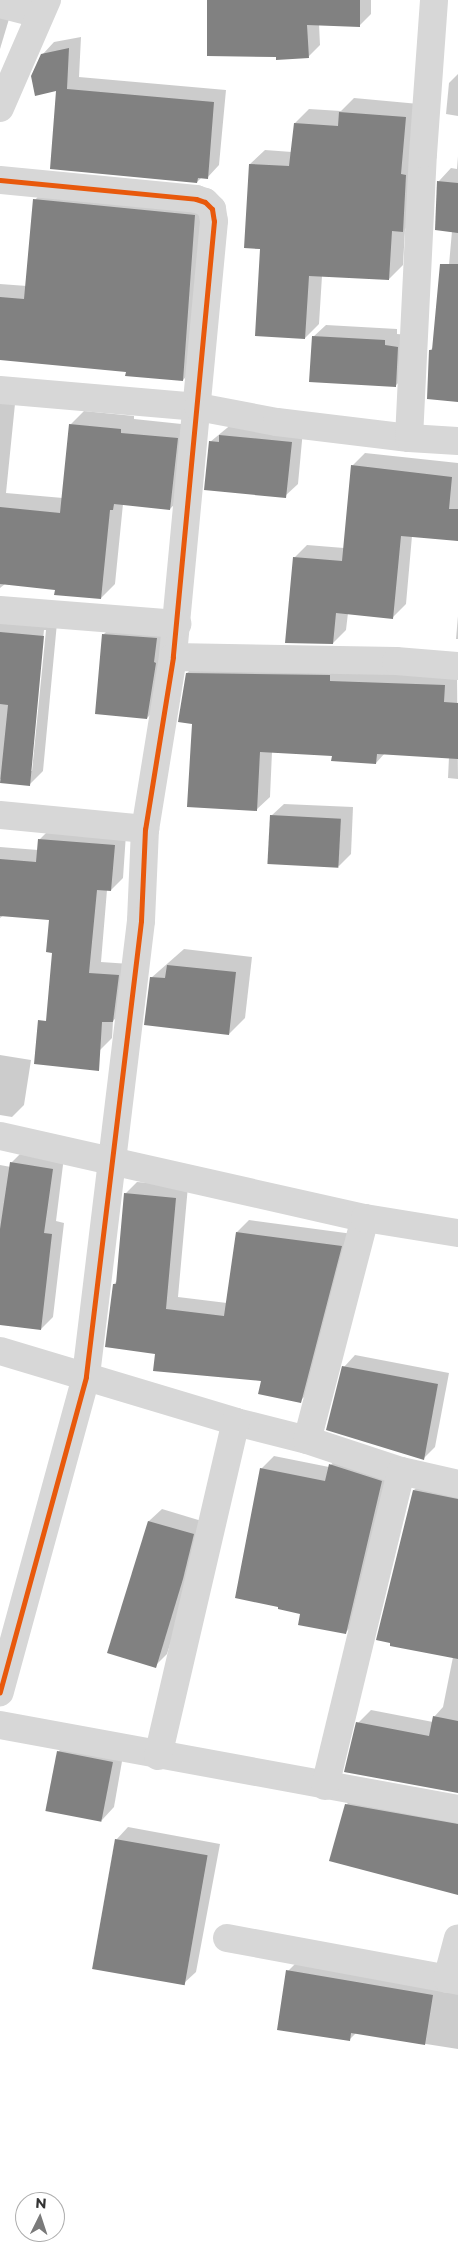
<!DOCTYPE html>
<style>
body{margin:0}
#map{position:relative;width:458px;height:2257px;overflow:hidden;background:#fff;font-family:Montserrat,sans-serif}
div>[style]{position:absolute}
.shadow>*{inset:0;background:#0003}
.building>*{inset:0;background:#818181;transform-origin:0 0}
.street>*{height:28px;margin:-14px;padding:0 14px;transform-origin:14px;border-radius:14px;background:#d7d7d7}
.cycleway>*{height:5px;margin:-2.5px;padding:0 2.5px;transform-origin:2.5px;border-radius:2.5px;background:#e8590c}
span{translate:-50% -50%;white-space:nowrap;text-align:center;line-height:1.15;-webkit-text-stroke:5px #fff;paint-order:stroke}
.north{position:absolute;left:15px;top:2192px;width:50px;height:50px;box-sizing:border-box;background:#fff;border:1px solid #adadad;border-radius:50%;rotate:4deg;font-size:14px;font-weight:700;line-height:20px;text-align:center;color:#333}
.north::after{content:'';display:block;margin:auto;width:18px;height:22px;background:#7a7a7a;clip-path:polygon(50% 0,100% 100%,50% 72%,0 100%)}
</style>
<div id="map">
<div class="shadow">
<div style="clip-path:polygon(209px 0,371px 0,371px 14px,359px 26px,319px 24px,320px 45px,309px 56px,277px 56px)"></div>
<div style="clip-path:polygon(0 17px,9px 19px,0 49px)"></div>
<div style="clip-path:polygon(81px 37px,79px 77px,226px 90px,219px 165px,207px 178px,202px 177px,197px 182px,58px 90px,42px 55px,54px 42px)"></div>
<div style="clip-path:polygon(458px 74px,458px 116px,446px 114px,449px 83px)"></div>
<div style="clip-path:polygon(354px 98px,419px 104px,417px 217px,405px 229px,403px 265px,389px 279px,322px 276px,319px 324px,305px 338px,261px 248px,250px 164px,265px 150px,292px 152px,295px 123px,309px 109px,341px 111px)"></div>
<div style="clip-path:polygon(458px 156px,458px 400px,430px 350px,434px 347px,448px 276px,452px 231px,439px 181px,451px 168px,457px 169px)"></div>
<div style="clip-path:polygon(47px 187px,207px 203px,195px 367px,183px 380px,127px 371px,0 358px,0 284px,27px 286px,35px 200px)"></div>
<div style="clip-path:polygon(326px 325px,397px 329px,397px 334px,409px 335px,408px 374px,395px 386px,313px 337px)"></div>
<div style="clip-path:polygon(0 403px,15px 404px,6px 493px,63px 498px,70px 425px,84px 411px,134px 416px,134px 419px,191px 425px,183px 495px,170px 509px,123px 504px,115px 584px,101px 598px,56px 589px,5px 584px,0 588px)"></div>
<div style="clip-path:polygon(233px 423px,303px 430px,298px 484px,285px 496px,210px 442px)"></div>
<div style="clip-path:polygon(365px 453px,458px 463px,458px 540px,412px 536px,406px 604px,393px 617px,348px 613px,346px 630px,333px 643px,294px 558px,307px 545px,344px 548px,352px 466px)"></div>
<div style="clip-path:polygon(evenodd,0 603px,57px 623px,43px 771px,29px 785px,0 779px,0 603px,44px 630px,46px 630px,32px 771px,30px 771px,44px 630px)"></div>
<div style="clip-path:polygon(458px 616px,458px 639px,456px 639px)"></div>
<div style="clip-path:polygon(120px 618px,172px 622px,163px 702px,147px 718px,104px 634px)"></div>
<div style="clip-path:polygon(201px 660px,457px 672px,458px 779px,448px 778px,449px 757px,385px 753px,376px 763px,333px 755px,272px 752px,270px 797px,256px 810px,194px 723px,187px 673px)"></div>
<div style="clip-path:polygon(284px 804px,353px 807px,351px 854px,339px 866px,271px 816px)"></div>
<div style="clip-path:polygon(51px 828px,126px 834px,123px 878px,111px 890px,107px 890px,101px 962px,130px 964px,124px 1009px,113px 1021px,112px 1038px,100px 1050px,53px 952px,50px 919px,4px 915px,0 918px,0 847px,38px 850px,39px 840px)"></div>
<div style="clip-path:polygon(184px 949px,252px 957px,245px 1018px,229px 1034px,151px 978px)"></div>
<div style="clip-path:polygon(0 1055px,31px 1060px,24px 1105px,12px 1117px,0 1115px)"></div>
<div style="clip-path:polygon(23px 1151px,64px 1157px,56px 1221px,64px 1223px,53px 1317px,41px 1329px,0 1323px,0 1165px,11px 1167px,11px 1163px)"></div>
<div style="clip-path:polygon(137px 1182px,188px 1186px,178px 1297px,227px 1303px,237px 1232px,249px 1220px,353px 1234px,312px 1389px,300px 1401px,262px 1380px,157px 1352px,114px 1284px,117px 1281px,125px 1194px)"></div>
<div style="clip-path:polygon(355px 1355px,449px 1373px,435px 1447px,423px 1459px,344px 1367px)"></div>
<div style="clip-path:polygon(343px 1451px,395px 1468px,358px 1620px,345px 1633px,302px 1613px,261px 1469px,274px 1456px,329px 1467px)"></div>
<div style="clip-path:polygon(427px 1477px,458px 1484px,458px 1792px,358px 1723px,371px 1710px,433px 1722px,434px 1717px,443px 1707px,453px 1657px,414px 1490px)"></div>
<div style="clip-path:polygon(162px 1509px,205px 1522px,195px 1566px,167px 1654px,155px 1666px,109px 1652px,149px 1521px)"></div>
<div style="clip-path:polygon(70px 1740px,124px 1750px,114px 1807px,102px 1820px,58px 1752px)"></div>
<div style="clip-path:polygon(358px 1793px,458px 1811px,458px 1890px,346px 1805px)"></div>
<div style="clip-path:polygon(128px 1827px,220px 1844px,196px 1972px,183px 1984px,116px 1840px)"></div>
<div style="clip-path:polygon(301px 1958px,458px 1986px,458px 2049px,356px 2033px,349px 2040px,288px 1971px)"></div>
</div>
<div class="building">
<div style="clip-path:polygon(207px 0,360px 0,360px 27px,307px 25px,309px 58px,276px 60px,276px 57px,207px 56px)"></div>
<div style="clip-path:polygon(69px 48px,67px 89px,214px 102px,208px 179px,198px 178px,197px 183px,50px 169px,56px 91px,35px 96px,31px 76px,41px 54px)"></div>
<div style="clip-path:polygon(339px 112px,406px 117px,401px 174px,406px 175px,403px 232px,392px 231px,389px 280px,309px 276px,305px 339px,255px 336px,260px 249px,244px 248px,249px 164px,289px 166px,294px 123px,338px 126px)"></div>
<div style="clip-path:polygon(437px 181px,458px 183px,458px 233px,435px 230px)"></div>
<div style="clip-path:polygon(33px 199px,195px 215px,183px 381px,125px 376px,126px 372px,0 360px,0 297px,24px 299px)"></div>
<div style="clip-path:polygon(440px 264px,458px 264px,458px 402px,427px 399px,429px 350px,432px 350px)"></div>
<div style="clip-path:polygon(312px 336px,385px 340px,385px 345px,398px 347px,396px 387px,309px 382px)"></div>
<div style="clip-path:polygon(69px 424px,121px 429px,121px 433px,178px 438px,170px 510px,114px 504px,113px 510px,110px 510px,101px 599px,54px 595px,55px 590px,0 584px,0 507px,60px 513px)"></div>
<div style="clip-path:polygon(219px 435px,292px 442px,286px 498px,204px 490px,209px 441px,219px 442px)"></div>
<div style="clip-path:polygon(351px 465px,452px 477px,449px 509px,458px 509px,458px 541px,401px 536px,393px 619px,336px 613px,333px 644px,285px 643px,293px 557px,342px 561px)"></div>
<div style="clip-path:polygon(0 632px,44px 636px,30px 786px,0 783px,8px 705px,0 704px)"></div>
<div style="clip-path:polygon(102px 634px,157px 638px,154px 662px,156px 663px,147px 719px,95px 714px)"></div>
<div style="clip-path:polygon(186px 673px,330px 675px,330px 681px,445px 685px,444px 702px,458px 703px,458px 759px,377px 754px,376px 764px,331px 761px,332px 756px,260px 752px,257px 811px,187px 807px,192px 724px,178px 722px)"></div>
<div style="left:270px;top:815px;width:71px;height:49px;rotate:3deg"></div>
<div style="clip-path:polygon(38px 839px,115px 845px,111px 891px,97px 890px,89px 973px,119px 975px,113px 1022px,102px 1022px,99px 1071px,34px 1064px,38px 1020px,46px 1021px,52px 953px,46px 952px,49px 920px,0 916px,0 859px,36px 862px)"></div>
<div style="clip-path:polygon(167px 965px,236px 972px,229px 1035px,144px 1025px,150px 977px,165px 978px)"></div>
<div style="clip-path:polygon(10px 1162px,53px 1169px,44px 1233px,52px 1234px,41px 1330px,0 1325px,0 1229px)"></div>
<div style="clip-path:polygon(124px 1193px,176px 1198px,166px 1309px,224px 1316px,236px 1232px,342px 1246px,301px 1403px,258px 1394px,261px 1381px,153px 1371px,155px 1354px,105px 1347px,113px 1284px,116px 1284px)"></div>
<div style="clip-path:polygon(342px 1366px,438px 1384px,424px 1460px,326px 1430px)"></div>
<div style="clip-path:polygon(329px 1464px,382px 1481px,346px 1634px,298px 1625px,300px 1614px,278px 1609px,278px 1607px,235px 1598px,260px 1468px,325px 1481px)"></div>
<div style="clip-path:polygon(413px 1490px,458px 1499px,458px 1659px,390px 1646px,390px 1643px,376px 1640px)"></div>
<div style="clip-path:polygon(148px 1521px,194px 1534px,183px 1579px,156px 1668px,107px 1653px)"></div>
<div style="clip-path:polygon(433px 1716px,458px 1721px,458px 1793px,344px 1772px,356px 1722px,429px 1736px)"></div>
<div style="left:57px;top:1751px;width:57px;height:61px;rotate:11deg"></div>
<div style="clip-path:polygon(345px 1804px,458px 1824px,458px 1895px,329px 1861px)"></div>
<div style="left:115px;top:1839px;width:94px;height:132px;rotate:10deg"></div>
<div style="clip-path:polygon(286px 1970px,433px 1995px,425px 2045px,351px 2033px,350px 2041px,277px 2030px)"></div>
</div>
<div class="street">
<div style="left:0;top:4px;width:40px;rotate:14.4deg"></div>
<div style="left:0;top:108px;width:118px;rotate:-66.5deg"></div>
<div style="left:0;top:180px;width:197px;rotate:5.5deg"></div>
<div style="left:196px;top:199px;width:9px;rotate:18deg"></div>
<div style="left:205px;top:202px;width:10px;rotate:45deg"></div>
<div style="left:212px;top:209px;width:12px;rotate:81deg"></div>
<div style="left:214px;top:221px;width:438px;rotate:95.4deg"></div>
<div style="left:173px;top:657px;width:174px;rotate:99.2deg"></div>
<div style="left:145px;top:829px;width:92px;rotate:92.5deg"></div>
<div style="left:141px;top:921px;width:459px;rotate:96.9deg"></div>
<div style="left:86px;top:1377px;width:327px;rotate:105.3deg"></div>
<div style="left:0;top:390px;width:199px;rotate:4.9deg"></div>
<div style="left:198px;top:407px;width:80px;rotate:10.8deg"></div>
<div style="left:277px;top:422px;width:133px;rotate:6.9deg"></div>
<div style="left:409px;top:438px;width:49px;rotate:3.5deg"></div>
<div style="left:409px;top:438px;width:284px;rotate:-87.2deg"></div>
<div style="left:423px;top:154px;width:154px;rotate:-85.9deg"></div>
<div style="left:0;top:610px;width:178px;rotate:4.5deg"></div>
<div style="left:173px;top:657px;width:223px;rotate:1deg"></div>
<div style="left:396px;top:661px;width:62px;rotate:4.6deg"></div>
<div style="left:0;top:815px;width:146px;rotate:5.5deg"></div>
<div style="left:0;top:1136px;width:374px;rotate:12.7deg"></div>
<div style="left:365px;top:1218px;width:229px;rotate:104.6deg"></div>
<div style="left:365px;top:1218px;width:94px;rotate:9.2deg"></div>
<div style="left:0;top:1351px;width:246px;rotate:16.7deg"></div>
<div style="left:236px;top:1422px;width:73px;rotate:14.2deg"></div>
<div style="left:307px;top:1440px;width:99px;rotate:18.3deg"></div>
<div style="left:401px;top:1471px;width:58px;rotate:12.8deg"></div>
<div style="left:0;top:1725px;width:466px;rotate:10.4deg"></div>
<div style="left:158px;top:1756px;width:343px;rotate:-76.9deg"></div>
<div style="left:325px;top:1786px;width:324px;rotate:-76.4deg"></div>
<div style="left:227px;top:1938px;width:235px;rotate:10.5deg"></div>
<div style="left:447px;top:1979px;width:42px;rotate:-75deg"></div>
</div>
<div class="cycleway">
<div style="left:0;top:180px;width:197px;rotate:5.5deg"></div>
<div style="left:196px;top:199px;width:9px;rotate:18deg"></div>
<div style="left:205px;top:202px;width:10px;rotate:45deg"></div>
<div style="left:212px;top:209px;width:12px;rotate:81deg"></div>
<div style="left:214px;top:221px;width:438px;rotate:95.4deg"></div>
<div style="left:173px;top:657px;width:174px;rotate:99.2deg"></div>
<div style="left:145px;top:829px;width:92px;rotate:92.5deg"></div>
<div style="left:141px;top:921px;width:459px;rotate:96.9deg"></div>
<div style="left:86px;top:1377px;width:327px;rotate:105.3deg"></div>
</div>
<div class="north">N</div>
</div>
